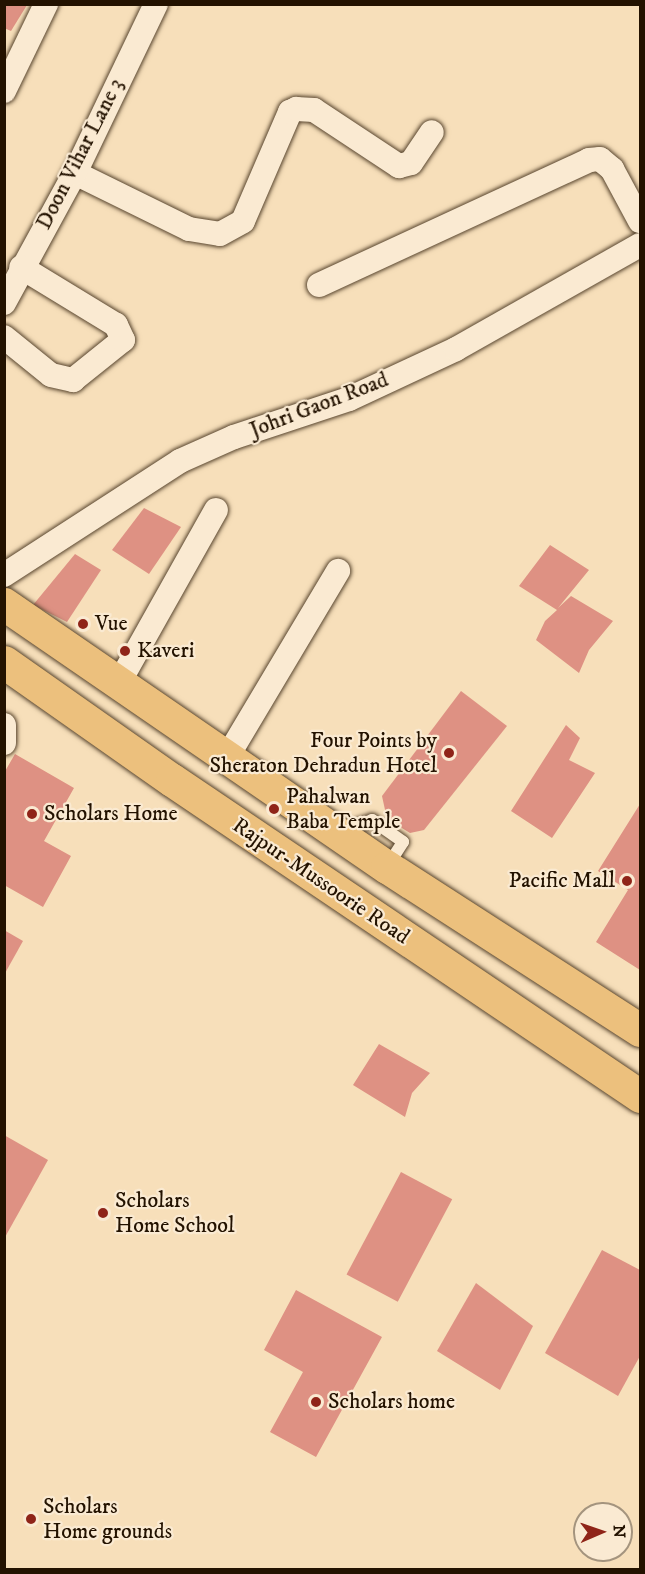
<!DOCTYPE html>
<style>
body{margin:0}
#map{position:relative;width:645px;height:1574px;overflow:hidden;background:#f7dfba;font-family:"IM FELL DW Pica",serif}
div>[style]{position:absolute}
.building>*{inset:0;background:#de9183;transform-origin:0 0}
.roads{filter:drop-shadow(0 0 2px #58452e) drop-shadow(0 0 2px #58452e)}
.service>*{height:12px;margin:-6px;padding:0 6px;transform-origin:6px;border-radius:6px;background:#faead2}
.minor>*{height:24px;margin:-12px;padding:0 12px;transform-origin:12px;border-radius:12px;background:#faead2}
.primary>*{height:33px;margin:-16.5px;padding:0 16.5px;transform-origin:16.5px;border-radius:16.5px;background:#ecc07d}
.dots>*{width:16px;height:16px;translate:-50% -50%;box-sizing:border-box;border:3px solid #faead2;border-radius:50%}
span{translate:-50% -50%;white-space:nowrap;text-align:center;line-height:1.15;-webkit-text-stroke:4.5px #faead2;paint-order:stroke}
.street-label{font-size:22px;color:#231200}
.poi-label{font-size:22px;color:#231200}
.left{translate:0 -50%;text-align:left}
.right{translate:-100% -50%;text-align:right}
.frame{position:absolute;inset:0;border:6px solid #231200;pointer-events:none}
.north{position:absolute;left:573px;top:1502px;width:60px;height:60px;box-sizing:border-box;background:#faead2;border:2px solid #a4947e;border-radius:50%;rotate:88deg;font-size:16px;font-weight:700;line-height:24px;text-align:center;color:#231200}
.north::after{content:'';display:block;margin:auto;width:21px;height:27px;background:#8f2418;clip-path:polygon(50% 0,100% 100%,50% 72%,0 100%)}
</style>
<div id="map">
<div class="building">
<div style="clip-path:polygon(4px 5px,27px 5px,11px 31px,4px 28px)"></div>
<div style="clip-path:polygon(144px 508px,181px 527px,149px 574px,112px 550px)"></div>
<div style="clip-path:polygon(550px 545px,589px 570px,558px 608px,571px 596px,613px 621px,589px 650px,579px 673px,536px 640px,545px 621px,557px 610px,519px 586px)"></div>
<div style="clip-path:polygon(75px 554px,101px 570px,67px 622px,33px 605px)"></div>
<div style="clip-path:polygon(461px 691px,507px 726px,424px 830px,410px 833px,387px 819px,382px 796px)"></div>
<div style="clip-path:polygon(566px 725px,580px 738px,569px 760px,595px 773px,552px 838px,511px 811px)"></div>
<div style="clip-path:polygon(15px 754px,74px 788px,44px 841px,71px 856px,43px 907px,4px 885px,4px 773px)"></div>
<div style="clip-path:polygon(640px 804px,640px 970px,596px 942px,628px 890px,598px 871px)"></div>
<div style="clip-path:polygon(4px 930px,23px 941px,4px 975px)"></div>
<div style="clip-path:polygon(379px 1044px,430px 1073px,412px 1093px,405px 1117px,353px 1085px)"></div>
<div style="clip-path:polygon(4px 1135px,48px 1160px,4px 1239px)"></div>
<div style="left:401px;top:1172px;width:58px;height:116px;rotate:28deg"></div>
<div style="clip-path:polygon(602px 1250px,640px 1270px,640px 1356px,618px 1396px,545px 1353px)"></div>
<div style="clip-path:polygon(476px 1283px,533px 1326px,500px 1390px,437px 1351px)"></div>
<div style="clip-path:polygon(296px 1290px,382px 1337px,316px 1457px,270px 1432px,303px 1372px,264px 1350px)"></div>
</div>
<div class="roads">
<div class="service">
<div style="left:342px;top:830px;width:32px;rotate:-18deg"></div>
<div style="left:372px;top:820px;width:38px;rotate:35deg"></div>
<div style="left:403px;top:842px;width:27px;rotate:123deg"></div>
</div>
<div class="minor">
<div style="left:4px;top:91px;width:97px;rotate:-64.2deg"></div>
<div style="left:75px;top:173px;width:127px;rotate:26.2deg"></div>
<div style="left:189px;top:229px;width:31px;rotate:9deg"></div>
<div style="left:220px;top:234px;width:26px;rotate:-29deg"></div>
<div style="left:243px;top:221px;width:119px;rotate:-66.7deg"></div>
<div style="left:290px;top:112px;width:7px;rotate:-27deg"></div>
<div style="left:296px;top:109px;width:18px;rotate:3deg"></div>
<div style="left:314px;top:110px;width:102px;rotate:33.4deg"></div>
<div style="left:399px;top:166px;width:12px;rotate:-14deg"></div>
<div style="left:411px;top:163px;width:37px;rotate:-56deg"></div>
<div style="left:319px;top:285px;width:298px;rotate:-24.8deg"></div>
<div style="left:589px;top:160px;width:11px;rotate:-5deg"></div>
<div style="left:600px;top:159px;width:16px;rotate:40deg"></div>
<div style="left:612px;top:169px;width:59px;rotate:61.7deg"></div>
<div style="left:4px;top:303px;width:148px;rotate:-61.4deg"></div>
<div style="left:75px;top:173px;width:187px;rotate:-64.4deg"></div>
<div style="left:4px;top:337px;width:60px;rotate:39deg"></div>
<div style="left:51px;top:375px;width:23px;rotate:13deg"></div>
<div style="left:73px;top:380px;width:64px;rotate:-38.7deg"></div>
<div style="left:123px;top:340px;width:17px;rotate:-115deg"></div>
<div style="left:116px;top:325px;width:111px;rotate:-148.6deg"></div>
<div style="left:4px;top:575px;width:210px;rotate:-32.9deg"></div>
<div style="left:180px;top:461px;width:59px;rotate:-24deg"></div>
<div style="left:234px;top:437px;width:121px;rotate:-18.3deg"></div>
<div style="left:349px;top:399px;width:118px;rotate:-25deg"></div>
<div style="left:456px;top:349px;width:211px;rotate:-29.5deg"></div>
<div style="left:120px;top:681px;width:196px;rotate:-60.7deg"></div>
<div style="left:4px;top:725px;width:18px;rotate:90deg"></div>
<div style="left:226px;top:759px;width:219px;rotate:-59.2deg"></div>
</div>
<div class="primary">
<div style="left:4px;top:604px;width:465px;rotate:34.5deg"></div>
<div style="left:387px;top:867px;width:301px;rotate:32.8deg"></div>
<div style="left:4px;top:662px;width:205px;rotate:35.1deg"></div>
<div style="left:172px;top:780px;width:565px;rotate:34.03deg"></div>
</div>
</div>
<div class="dots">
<div style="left:83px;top:624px;background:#8f2418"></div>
<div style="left:125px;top:651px;background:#8f2418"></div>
<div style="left:449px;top:753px;background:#8f2418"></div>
<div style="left:274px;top:809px;background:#8f2418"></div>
<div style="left:32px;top:814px;background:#8f2418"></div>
<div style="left:627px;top:881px;background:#8f2418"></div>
<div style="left:103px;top:1213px;background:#8f2418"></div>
<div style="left:316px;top:1402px;background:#8f2418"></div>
<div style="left:31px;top:1519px;background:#8f2418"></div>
</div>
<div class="street-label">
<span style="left:80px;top:154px;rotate:-63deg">Doon Vihar Lane 3</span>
<span style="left:319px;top:405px;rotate:-21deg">Johri Gaon Road</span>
<span style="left:321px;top:881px;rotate:34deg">Rajpur-Mussoorie Road</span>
</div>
<div class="poi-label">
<span class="left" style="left:95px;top:624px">Vue</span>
<span class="left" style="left:137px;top:651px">Kaveri</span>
<span class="right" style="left:437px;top:753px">Four Points by<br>Sheraton Dehradun Hotel</span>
<span class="left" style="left:286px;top:809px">Pahalwan<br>Baba Temple</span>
<span class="left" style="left:44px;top:814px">Scholars Home</span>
<span class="right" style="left:615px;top:881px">Pacific Mall</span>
<span class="left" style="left:115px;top:1213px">Scholars<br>Home School</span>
<span class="left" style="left:328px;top:1402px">Scholars home</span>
<span class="left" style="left:43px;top:1519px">Scholars<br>Home grounds</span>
</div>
<div class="frame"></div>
<div class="north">N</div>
</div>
